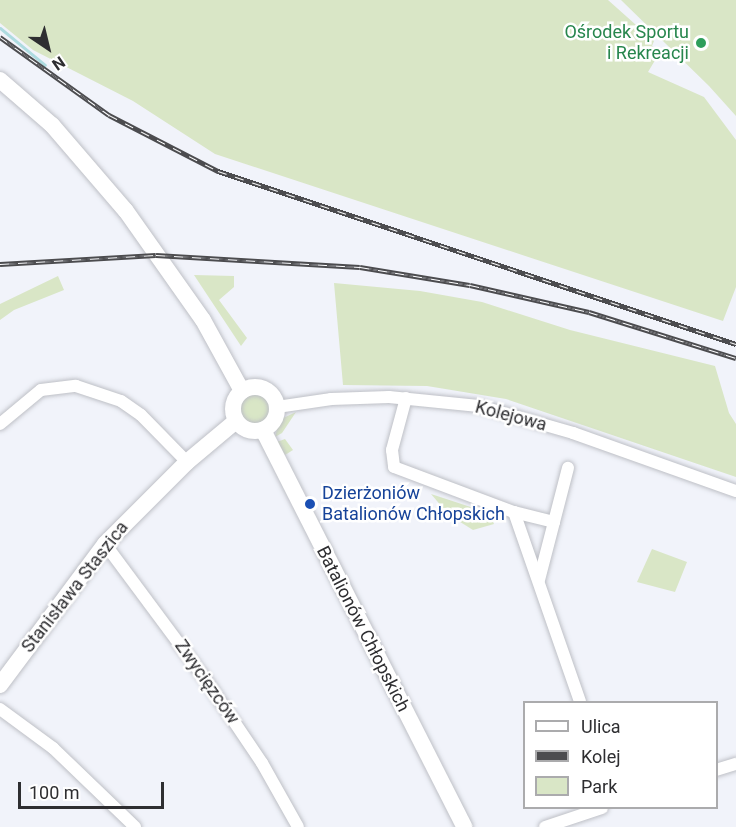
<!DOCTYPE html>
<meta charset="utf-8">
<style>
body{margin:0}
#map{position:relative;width:736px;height:827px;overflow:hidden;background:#f1f3fa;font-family:Roboto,sans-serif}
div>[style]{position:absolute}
.green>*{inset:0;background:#d9e6c6}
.round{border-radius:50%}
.stream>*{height:3px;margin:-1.5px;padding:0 1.5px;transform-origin:1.5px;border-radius:1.5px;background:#aedbe0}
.roads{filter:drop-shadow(0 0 2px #bec0c6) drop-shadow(0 0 2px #bec0c6)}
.minor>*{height:12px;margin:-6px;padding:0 6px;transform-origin:6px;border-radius:6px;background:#fff}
.major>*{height:16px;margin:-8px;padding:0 8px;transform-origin:8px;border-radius:8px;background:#fff}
.major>.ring{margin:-8px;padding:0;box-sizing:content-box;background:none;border:16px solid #fff;border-radius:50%}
.rail>*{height:5px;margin-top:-2.5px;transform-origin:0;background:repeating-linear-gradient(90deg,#fff 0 9px,#4c4c4f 0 18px);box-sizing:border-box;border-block:2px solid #4c4c4f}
.dots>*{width:16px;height:16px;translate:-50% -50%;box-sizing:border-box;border:3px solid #fff;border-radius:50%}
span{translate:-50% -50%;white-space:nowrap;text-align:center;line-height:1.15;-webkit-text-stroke:5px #fff;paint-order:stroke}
.leisure-label{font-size:18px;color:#27864d}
.right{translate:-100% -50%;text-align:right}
.street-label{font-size:18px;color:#2e2e31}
.transit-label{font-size:18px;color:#164399}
.left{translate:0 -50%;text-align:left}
.legend{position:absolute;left:523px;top:701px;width:195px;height:108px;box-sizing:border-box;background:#fff;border:2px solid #ababad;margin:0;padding:8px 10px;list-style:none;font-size:18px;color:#2e2e31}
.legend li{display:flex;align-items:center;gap:12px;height:30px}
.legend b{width:30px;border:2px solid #ababad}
.north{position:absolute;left:18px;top:18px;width:60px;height:60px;-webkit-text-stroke:4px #fff;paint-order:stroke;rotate:145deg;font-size:16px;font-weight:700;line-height:24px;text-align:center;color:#2e2e31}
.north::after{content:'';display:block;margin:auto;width:21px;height:27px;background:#2e2e31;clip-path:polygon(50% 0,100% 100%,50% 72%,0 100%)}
.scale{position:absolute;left:18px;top:782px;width:146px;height:27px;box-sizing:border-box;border:3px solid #2e2e31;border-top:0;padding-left:8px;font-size:18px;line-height:21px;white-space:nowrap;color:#2e2e31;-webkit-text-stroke:4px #fff;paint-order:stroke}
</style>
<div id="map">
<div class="green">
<div style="clip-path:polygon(0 0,608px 0,654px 41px,652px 46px,660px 52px,648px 72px,704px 97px,736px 140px,736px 287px,723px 321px,215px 154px,133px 101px,33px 50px,0 23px)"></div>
<div style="clip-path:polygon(621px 0,736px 0,736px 116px,709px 86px)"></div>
<div style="clip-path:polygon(194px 275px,234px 276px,234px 287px,219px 300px,247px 338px,241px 346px)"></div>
<div style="clip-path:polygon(58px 276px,64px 290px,14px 310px,0 320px,0 304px)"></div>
<div style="clip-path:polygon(334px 283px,420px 291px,482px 302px,570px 330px,715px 366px,729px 413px,736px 424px,736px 477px,506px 399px,427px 386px,343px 385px)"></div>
<div class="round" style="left:240px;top:394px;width:30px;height:30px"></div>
<div style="clip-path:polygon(296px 412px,282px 433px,275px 437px,279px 420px)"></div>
<div style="clip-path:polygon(285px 439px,293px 450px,285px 455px,277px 442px)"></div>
<div style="clip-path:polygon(431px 494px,489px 513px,494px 524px,473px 530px,449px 515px)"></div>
<div style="clip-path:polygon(652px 549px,687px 562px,675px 592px,637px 582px)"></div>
</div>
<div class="stream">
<div style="left:0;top:28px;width:58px;rotate:39.4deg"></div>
</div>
<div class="roads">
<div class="minor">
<div style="left:406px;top:398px;width:54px;rotate:105.1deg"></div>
<div style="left:392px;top:450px;width:17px;rotate:83deg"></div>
<div style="left:394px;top:467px;width:128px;rotate:20.6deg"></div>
<div style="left:277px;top:407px;width:55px;rotate:-8.4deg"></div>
<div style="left:331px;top:399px;width:58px;rotate:-2deg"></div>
<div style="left:389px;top:397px;width:90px;rotate:5.7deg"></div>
<div style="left:479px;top:406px;width:98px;rotate:16deg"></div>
<div style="left:573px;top:433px;width:173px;rotate:19.6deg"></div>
<div style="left:0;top:424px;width:53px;rotate:-39.7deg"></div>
<div style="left:41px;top:390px;width:35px;rotate:-7deg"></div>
<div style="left:76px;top:386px;width:47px;rotate:18.4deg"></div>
<div style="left:121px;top:401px;width:24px;rotate:35deg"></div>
<div style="left:141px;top:415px;width:66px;rotate:45.6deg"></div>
<div style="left:554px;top:522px;width:56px;rotate:-75.5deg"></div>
<div style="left:105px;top:544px;width:169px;rotate:53.4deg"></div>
<div style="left:206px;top:680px;width:100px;rotate:56deg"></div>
<div style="left:262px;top:763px;width:73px;rotate:60.6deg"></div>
<div style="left:539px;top:580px;width:60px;rotate:-75.5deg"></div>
<div style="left:554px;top:522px;width:41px;rotate:-166deg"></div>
<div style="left:514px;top:512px;width:201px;rotate:70.8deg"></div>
<div style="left:0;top:709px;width:66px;rotate:36.3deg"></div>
<div style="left:53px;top:748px;width:114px;rotate:43.9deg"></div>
<div style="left:716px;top:770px;width:21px;rotate:-17deg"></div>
<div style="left:545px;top:827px;width:60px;rotate:-18.4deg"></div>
</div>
<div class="major">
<div style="left:0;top:80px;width:69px;rotate:40.9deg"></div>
<div style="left:52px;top:125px;width:113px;rotate:49.3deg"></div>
<div style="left:126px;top:211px;width:133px;rotate:54.8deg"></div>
<div style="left:203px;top:320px;width:81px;rotate:61.2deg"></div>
<div class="ring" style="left:233px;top:387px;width:28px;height:28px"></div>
<div style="left:263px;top:430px;width:445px;rotate:63.1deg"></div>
<div style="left:0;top:685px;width:176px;rotate:-53.3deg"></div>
<div style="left:105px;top:544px;width:116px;rotate:-45deg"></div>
<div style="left:187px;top:462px;width:64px;rotate:-39.9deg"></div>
</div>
</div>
<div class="rail">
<div style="left:0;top:37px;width:134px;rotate:35.6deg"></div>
<div style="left:109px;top:115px;width:123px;rotate:27.2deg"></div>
<div style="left:218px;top:171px;width:546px;rotate:18.47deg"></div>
<div style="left:0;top:264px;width:156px;rotate:-3.3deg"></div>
<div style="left:156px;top:255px;width:204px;rotate:3.4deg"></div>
<div style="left:360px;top:267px;width:111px;rotate:9.3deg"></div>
<div style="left:470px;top:285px;width:122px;rotate:12.8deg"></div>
<div style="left:589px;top:312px;width:154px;rotate:17.4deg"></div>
</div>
<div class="dots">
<div style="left:701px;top:43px;background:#2e9e5b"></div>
<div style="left:310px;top:504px;background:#1a4fb4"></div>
</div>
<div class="leisure-label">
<span class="right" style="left:689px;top:43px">Ośrodek Sportu<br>i Rekreacji</span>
</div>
<div class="street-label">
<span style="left:511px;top:416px;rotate:15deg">Kolejowa</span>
<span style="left:75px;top:587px;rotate:-52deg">Stanisława Staszica</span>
<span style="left:363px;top:629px;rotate:63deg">Batalionów Chłopskich</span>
<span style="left:207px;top:682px;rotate:55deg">Zwycięzców</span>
</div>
<div class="transit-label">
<span class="left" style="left:322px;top:504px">Dzierżoniów<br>Batalionów Chłopskich</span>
</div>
<ul class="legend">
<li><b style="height:8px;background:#fff"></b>Ulica</li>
<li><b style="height:8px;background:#4c4c4f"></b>Kolej</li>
<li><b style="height:16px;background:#d9e6c6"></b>Park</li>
</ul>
<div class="north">N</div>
<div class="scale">100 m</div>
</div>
